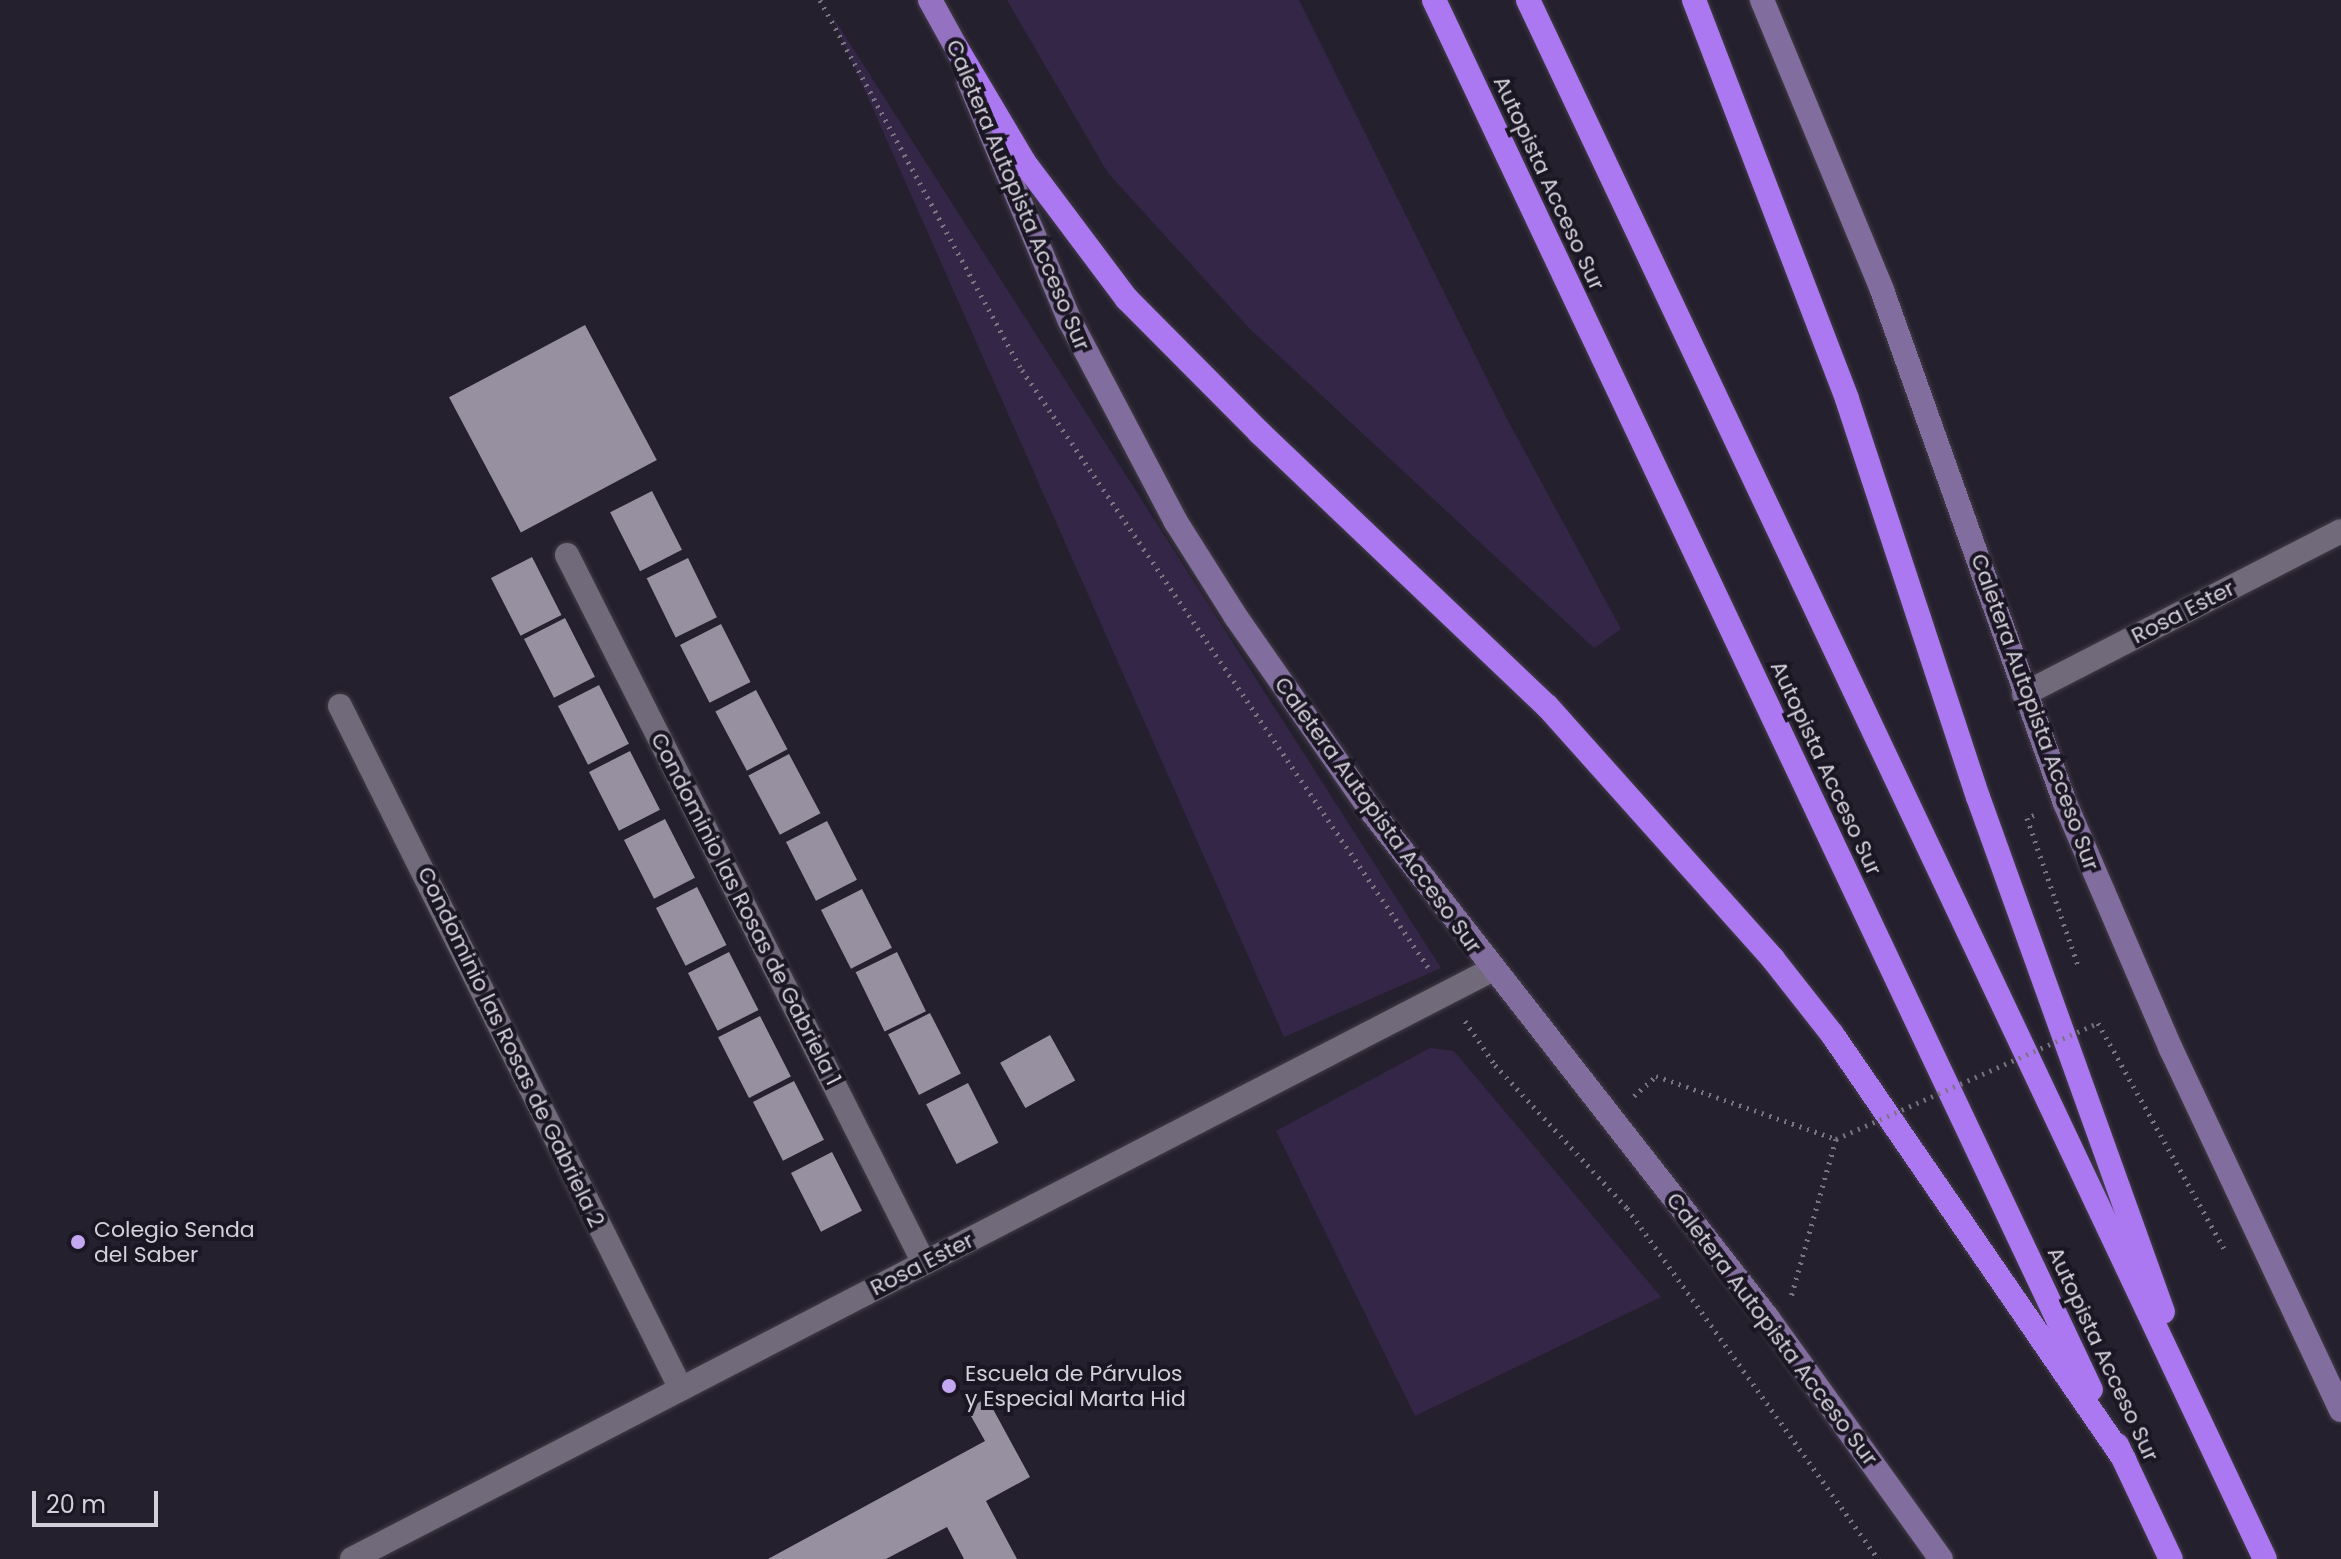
<!DOCTYPE html>
<meta charset="utf-8">
<style>
body{margin:0}
#map{position:relative;width:2341px;height:1559px;overflow:hidden;background:#25202d;font-family:Poppins,sans-serif}
div>[style]{position:absolute}
.green>*{inset:0;background:#342647}
.building>*{inset:0;background:#9690a1;transform-origin:0 0}
.path>*{height:5px;margin-top:-2.5px;transform-origin:0;background:repeating-linear-gradient(90deg,#797580 0 2px,transparent 0 8px)}
.roads{filter:drop-shadow(0 0 2px #413d48) drop-shadow(0 0 2px #413d48)}
.street>*{height:24px;margin:-12px;padding:0 12px;transform-origin:12px;border-radius:12px;background:#706a7a}
.secondary>*{height:24px;margin:-12px;padding:0 12px;transform-origin:12px;border-radius:12px;background:#826e9e}
.primary>*{height:24px;margin:-12px;padding:0 12px;transform-origin:12px;border-radius:12px;background:#9472c1}
.highway>*{height:24px;margin:-12px;padding:0 12px;transform-origin:12px;border-radius:12px;background:#ac78f1}
.path-bridge>*{height:5px;margin-top:-2.5px;transform-origin:0;background:repeating-linear-gradient(90deg,#797580 0 2px,transparent 0 8px)}
.dots>*{width:22px;height:22px;translate:-50% -50%;box-sizing:border-box;border:4px solid #1b1623;border-radius:50%}
span{translate:-50% -50%;white-space:nowrap;text-align:center;line-height:1.15;-webkit-text-stroke:8px #1b1623;paint-order:stroke}
.street-label{font-size:22px;color:#d3d0d9}
.poi-label{font-size:22px;color:#d3d0d9}
.left{translate:0 -50%;text-align:left}
.scale{position:absolute;left:32px;top:1491px;width:126px;height:36px;box-sizing:border-box;border:4px solid #d3d0d9;border-top:0;padding-left:10px;font-size:24px;line-height:28px;white-space:nowrap;color:#d3d0d9;-webkit-text-stroke:6px #1b1623;paint-order:stroke}
</style>
<div id="map">
<div class="green">
<div style="clip-path:polygon(1007px 0,1299px 0,1506px 417px,1621px 629px,1594px 648px,1250px 329px,1108px 173px)"></div>
<div style="clip-path:polygon(831px 14px,1441px 968px,1284px 1037px)"></div>
<div style="clip-path:polygon(1430px 1048px,1454px 1051px,1661px 1297px,1415px 1416px,1276px 1131px)"></div>
</div>
<div class="building">
<div style="left:585px;top:325px;width:153px;height:154px;rotate:62deg"></div>
<div style="left:652px;top:491px;width:66px;height:47px;rotate:63deg"></div>
<div style="left:532px;top:557px;width:65px;height:46px;rotate:63deg"></div>
<div style="left:688px;top:558px;width:66px;height:46px;rotate:64deg"></div>
<div style="left:565px;top:618px;width:66px;height:46px;rotate:63deg"></div>
<div style="left:721px;top:624px;width:65px;height:46px;rotate:63deg"></div>
<div style="left:599px;top:685px;width:66px;height:46px;rotate:63deg"></div>
<div style="left:756px;top:690px;width:67px;height:46px;rotate:62deg"></div>
<div style="left:630px;top:751px;width:66px;height:46px;rotate:63deg"></div>
<div style="left:789px;top:754px;width:67px;height:46px;rotate:62deg"></div>
<div style="left:665px;top:819px;width:66px;height:46px;rotate:63deg"></div>
<div style="left:827px;top:821px;width:66px;height:46px;rotate:63deg"></div>
<div style="left:697px;top:887px;width:65px;height:46px;rotate:63deg"></div>
<div style="left:862px;top:889px;width:66px;height:46px;rotate:63deg"></div>
<div style="left:729px;top:952px;width:65px;height:46px;rotate:63deg"></div>
<div style="left:897px;top:952px;width:66px;height:46px;rotate:64deg"></div>
<div style="left:930px;top:1013px;width:68px;height:47px;rotate:63deg"></div>
<div style="left:760px;top:1016px;width:68px;height:47px;rotate:63deg"></div>
<div style="left:1050px;top:1035px;width:52px;height:57px;rotate:61deg"></div>
<div style="left:794px;top:1081px;width:66px;height:46px;rotate:63deg"></div>
<div style="left:968px;top:1083px;width:67px;height:47px;rotate:63deg"></div>
<div style="left:832px;top:1152px;width:66px;height:46px;rotate:63deg"></div>
<div style="clip-path:polygon(987px 1398px,1030px 1477px,986px 1501px,1017px 1559px,964px 1559px,947px 1527px,886px 1559px,768px 1559px,985px 1441px,967px 1409px)"></div>
</div>
<div class="path">
<div style="left:820px;top:0;width:422px;rotate:61.4deg"></div>
<div style="left:1022px;top:370px;width:722px;rotate:55.78deg"></div>
<div style="left:2034px;top:815px;width:8px;rotate:157deg"></div>
<div style="left:2027px;top:818px;width:159px;rotate:70.9deg"></div>
<div style="left:1465px;top:1021px;width:53px;rotate:55.7deg"></div>
<div style="left:1495px;top:1065px;width:195px;rotate:47.3deg"></div>
<div style="left:1627px;top:1208px;width:432px;rotate:54.4deg"></div>
<div style="left:2098px;top:1023px;width:258px;rotate:60.8deg"></div>
<div style="left:1634px;top:1096px;width:30px;rotate:-42deg"></div>
<div style="left:1656px;top:1076px;width:191px;rotate:19.3deg"></div>
<div style="left:1836px;top:1139px;width:164px;rotate:105.9deg"></div>
</div>
<div class="roads">
<div class="street">
<div style="left:567px;top:555px;width:793px;rotate:63.24deg"></div>
<div style="left:2024px;top:694px;width:356px;rotate:-27.2deg"></div>
<div style="left:340px;top:706px;width:763px;rotate:63.47deg"></div>
<div style="left:352px;top:1559px;width:1282px;rotate:-27.34deg"></div>
</div>
<div class="secondary">
<div style="left:1762px;top:0;width:314px;rotate:67.5deg"></div>
<div style="left:1882px;top:290px;width:545px;rotate:70.37deg"></div>
<div style="left:2065px;top:803px;width:268px;rotate:66.7deg"></div>
<div style="left:2171px;top:1049px;width:399px;rotate:64.8deg"></div>
<div style="left:969px;top:81px;width:260px;rotate:67.2deg"></div>
<div style="left:1070px;top:321px;width:227px;rotate:62.2deg"></div>
<div style="left:1176px;top:522px;width:112px;rotate:57.7deg"></div>
<div style="left:1236px;top:617px;width:238px;rotate:55.1deg"></div>
<div style="left:1372px;top:812px;width:641px;rotate:51.97deg"></div>
<div style="left:1767px;top:1317px;width:298px;rotate:54.3deg"></div>
</div>
<div class="primary">
<div style="left:930px;top:0;width:56px;rotate:61.1deg"></div>
</div>
<div class="highway">
<div style="left:1434px;top:0;width:1537px;rotate:64.7deg"></div>
<div style="left:1528px;top:0;width:1724px;rotate:64.7deg"></div>
<div style="left:1694px;top:0;width:427px;rotate:69deg"></div>
<div style="left:1847px;top:399px;width:419px;rotate:71.8deg"></div>
<div style="left:1978px;top:797px;width:547px;rotate:70.24deg"></div>
<div style="left:957px;top:49px;width:131px;rotate:59.3deg"></div>
<div style="left:1024px;top:162px;width:171px;rotate:53.1deg"></div>
<div style="left:1127px;top:299px;width:189px;rotate:45.2deg"></div>
<div style="left:1260px;top:433px;width:396px;rotate:43.6deg"></div>
<div style="left:1547px;top:706px;width:339px;rotate:48.2deg"></div>
<div style="left:1773px;top:959px;width:95px;rotate:51.8deg"></div>
<div style="left:1832px;top:1034px;width:516px;rotate:55.51deg"></div>
<div style="left:2117px;top:1445px;width:126px;rotate:64.7deg"></div>
</div>
</div>
<div class="path-bridge">
<div style="left:1836px;top:1139px;width:287px;rotate:-23.9deg"></div>
</div>
<div class="dots">
<div style="left:78px;top:1242px;background:#c4a7f1"></div>
<div style="left:949px;top:1386px;background:#c4a7f1"></div>
</div>
<div class="street-label">
<span style="left:1549px;top:183px;rotate:65deg">Autopista Acceso Sur</span>
<span style="left:1018px;top:195px;rotate:67deg">Caletera Autopista Acceso Sur</span>
<span style="left:2183px;top:612px;rotate:-27deg">Rosa Ester</span>
<span style="left:2035px;top:712px;rotate:70deg">Caletera Autopista Acceso Sur</span>
<span style="left:1826px;top:768px;rotate:65deg">Autopista Acceso Sur</span>
<span style="left:1378px;top:815px;rotate:54deg">Caletera Autopista Acceso Sur</span>
<span style="left:746px;top:909px;rotate:63deg">Condominio las Rosas de Gabriela 1</span>
<span style="left:511px;top:1047px;rotate:64deg">Condominio las Rosas de Gabriela 2</span>
<span style="left:922px;top:1264px;rotate:-27deg">Rosa Ester</span>
<span style="left:1772px;top:1329px;rotate:53deg">Caletera Autopista Acceso Sur</span>
<span style="left:2103px;top:1354px;rotate:65deg">Autopista Acceso Sur</span>
</div>
<div class="poi-label">
<span class="left" style="left:94px;top:1242px">Colegio Senda<br>del Saber</span>
<span class="left" style="left:965px;top:1386px">Escuela de Párvulos<br>y Especial Marta Hid</span>
</div>
<div class="scale">20 m</div>
</div>
